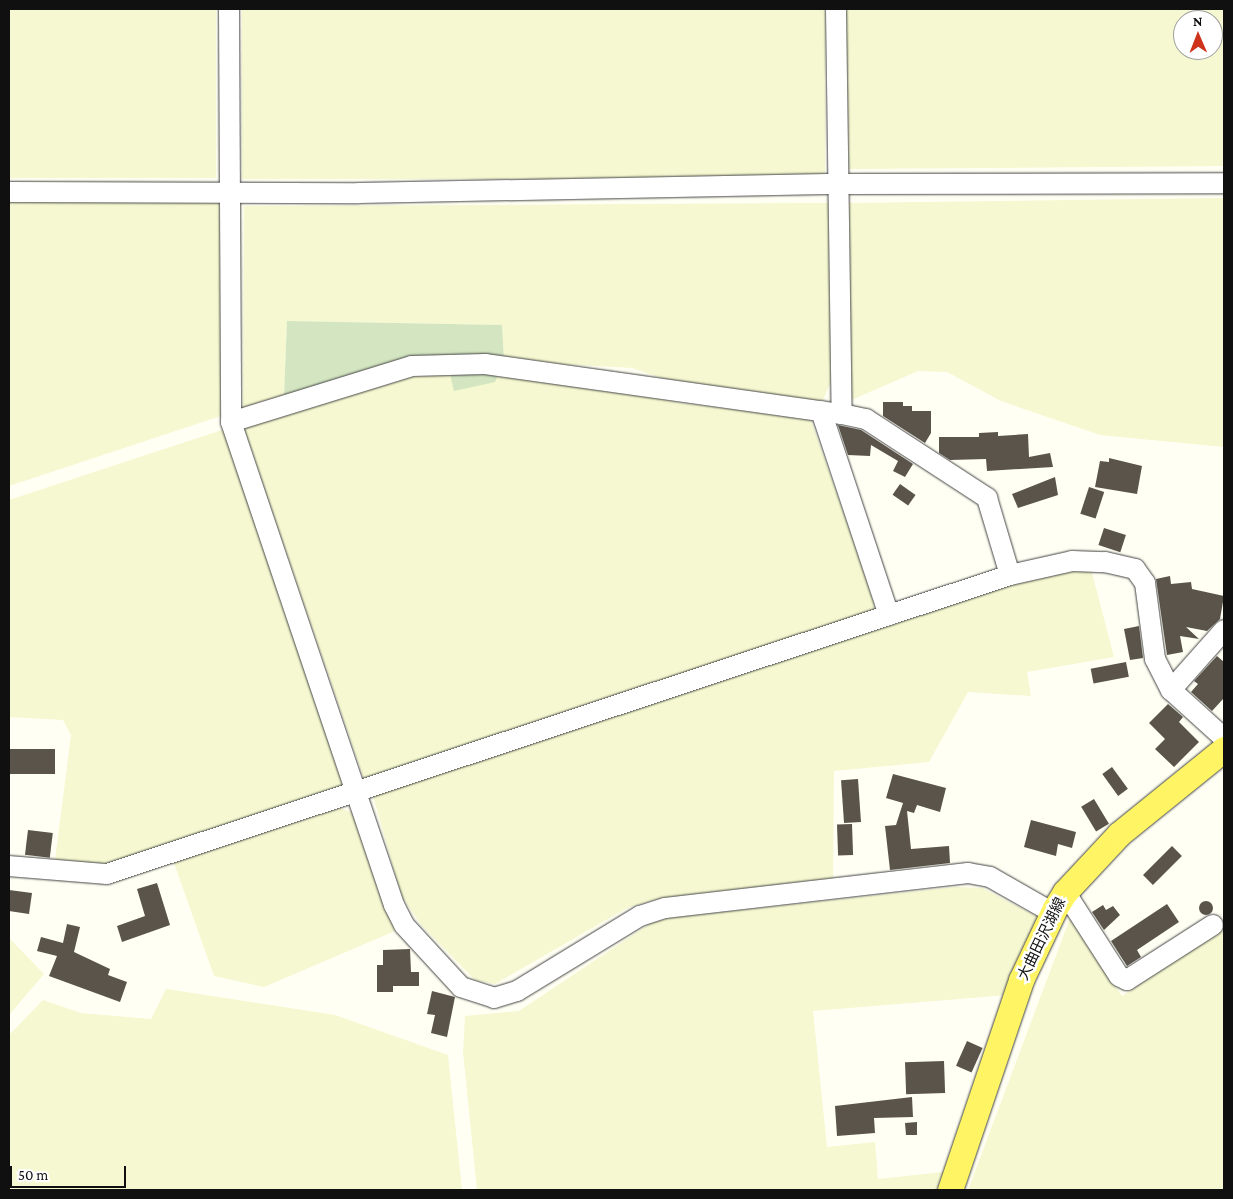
<!DOCTYPE html>
<meta charset="utf-8">
<style>
body{margin:0}
#map{position:relative;width:1233px;height:1199px;overflow:hidden;background:#fffff4;font-family:"Crimson Pro","Noto Sans JP",serif}
div>[style]{position:absolute}
.farmland>*{inset:0;background:#f5f8d0;transform-origin:0 0}
.cemetery>*{inset:0;background:#d3e5c1}
.building>*{inset:0;background:#5a544b;transform-origin:0 0}
.round{border-radius:50%}
.roads{filter:drop-shadow(0 0 1px #434343) drop-shadow(0 0 1px #434343)}
.minor>*{height:20px;margin:-10px;padding:0 10px;transform-origin:10px;border-radius:10px;background:#fff}
.major>*{height:25px;margin:-12.5px;padding:0 12.5px;transform-origin:12.5px;border-radius:12.5px;background:#fff564}
span{translate:-50% -50%;white-space:nowrap;text-align:center;line-height:1.15;-webkit-text-stroke:5px #fff;paint-order:stroke}
.street-label{font-size:15px;color:#101010}
.frame{position:absolute;inset:0;border:10px solid #101010;pointer-events:none}
.north{position:absolute;left:1173px;top:10px;width:50px;height:50px;box-sizing:border-box;background:#fff;border:1px solid #9f9f9f;border-radius:50%;rotate:359deg;font-size:14px;font-weight:700;line-height:20px;text-align:center;color:#101010}
.north::after{content:'';display:block;margin:auto;width:18px;height:22px;background:#cf321a;clip-path:polygon(50% 0,100% 100%,50% 72%,0 100%)}
.scale{position:absolute;left:10px;top:1166px;width:116px;height:22px;box-sizing:border-box;border:2px solid #101010;border-top:0;padding-left:6px;font-size:15px;line-height:18px;white-space:nowrap;color:#101010;-webkit-text-stroke:4px #fff;paint-order:stroke}
</style>
<div id="map">
<div class="farmland">
<div style="left:9px;top:9px;width:207px;height:169px"></div>
<div style="left:242px;top:9px;width:583px;height:170px"></div>
<div style="clip-path:polygon(evenodd,846px 9px,1224px 9px,1224px 166px,849px 169px,846px 9px,1183px 20px,1213px 20px,1213px 50px,1183px 50px,1183px 20px)"></div>
<div style="clip-path:polygon(1224px 198px,1224px 447px,1100px 435px,1001px 401px,947px 372px,918px 371px,849px 401px,848px 203px)"></div>
<div style="clip-path:polygon(222px 200px,224px 415px,9px 486px,9px 202px)"></div>
<div style="clip-path:polygon(829px 203px,833px 377px,821px 404px,685px 386px,632px 368px,504px 361px,502px 325px,287px 321px,284px 396px,243px 410px,244px 206px)"></div>
<div style="clip-path:polygon(417px 371px,499px 373px,640px 391px,679px 403px,810px 418px,875px 601px,873px 611px,364px 779px,243px 425px)"></div>
<div style="clip-path:polygon(225px 429px,344px 785px,111px 865px,55px 860px,71px 735px,63px 720px,9px 717px,9px 500px)"></div>
<div style="clip-path:polygon(1091px 569px,1114px 657px,1027px 672px,1031px 696px,968px 692px,929px 762px,834px 771px,833px 880px,657px 899px,627px 908px,495px 984px,475px 980px,421px 925px,401px 895px,373px 796px,1052px 572px)"></div>
<div style="clip-path:polygon(340px 808px,354px 813px,395px 931px,264px 987px,214px 976px,174px 863px)"></div>
<div style="clip-path:polygon(955px 887px,982px 888px,1038px 917px,1007px 995px,813px 1011px,827px 1147px,875px 1142px,878px 1179px,943px 1172px,937px 1190px,477px 1190px,463px 1052px,465px 1016px,519px 1011px,657px 919px)"></div>
<div style="clip-path:polygon(1070px 918px,1122px 996px,1224px 929px,1224px 1190px,968px 1190px)"></div>
<div style="clip-path:polygon(9px 938px,44px 974px,9px 1015px)"></div>
<div style="clip-path:polygon(166px 989px,335px 1015px,448px 1055px,462px 1190px,9px 1190px,9px 1035px,43px 1000px,81px 1013px,151px 1019px)"></div>
</div>
<div class="cemetery">
<div style="clip-path:polygon(287px 321px,502px 325px,504px 361px,495px 382px,454px 391px,449px 370px,284px 396px)"></div>
</div>
<div class="building">
<div style="clip-path:polygon(883px 402px,903px 402px,903px 406px,912px 406px,912px 411px,931px 411px,931px 433px,925px 443px,883px 416px)"></div>
<div style="clip-path:polygon(838px 425px,861px 430px,913px 464px,905px 477px,893px 471px,898px 461px,871px 445px,870px 456px,848px 455px)"></div>
<div style="clip-path:polygon(998px 432px,998px 436px,1028px 434px,1029px 457px,1050px 453px,1053px 467px,987px 471px,986px 459px,950px 460px,939px 453px,939px 437px,979px 437px,979px 433px)"></div>
<div style="clip-path:polygon(1109px 458px,1142px 466px,1137px 494px,1095px 487px,1100px 461px,1109px 462px)"></div>
<div style="clip-path:polygon(1055px 477px,1058px 495px,1018px 508px,1012px 494px)"></div>
<div style="left:900px;top:484px;width:19px;height:13px;rotate:35deg"></div>
<div style="left:1089px;top:487px;width:16px;height:28px;rotate:18deg"></div>
<div style="left:1104px;top:528px;width:23px;height:18px;rotate:18deg"></div>
<div style="clip-path:polygon(1170px 576px,1171px 584px,1191px 582px,1192px 589px,1224px 596px,1220px 619px,1207px 631px,1186px 627px,1199px 639px,1180px 636px,1183px 652px,1167px 655px,1156px 579px)"></div>
<div style="clip-path:polygon(1139px 626px,1143px 658px,1130px 660px,1124px 629px)"></div>
<div style="clip-path:polygon(1217px 656px,1224px 662px,1224px 698px,1212px 711px,1191px 692px,1198px 684px,1194px 681px)"></div>
<div style="left:1126px;top:662px;width:15px;height:36px;rotate:79deg"></div>
<div style="clip-path:polygon(1168px 704px,1183px 717px,1179px 722px,1199px 742px,1174px 767px,1155px 749px,1165px 739px,1149px 723px)"></div>
<div style="left:55px;top:749px;width:25px;height:46px;rotate:90deg"></div>
<div style="left:1112px;top:767px;width:27px;height:12px;rotate:54deg"></div>
<div style="clip-path:polygon(893px 774px,946px 788px,940px 812px,917px 805px,914px 813px,907px 811px,911px 849px,949px 846px,950px 863px,890px 870px,885px 826px,896px 825px,903px 803px,886px 798px)"></div>
<div style="left:858px;top:779px;width:43px;height:17px;rotate:86deg"></div>
<div style="left:1094px;top:799px;width:29px;height:15px;rotate:59deg"></div>
<div style="clip-path:polygon(1031px 820px,1076px 832px,1072px 848px,1058px 844px,1056px 856px,1024px 847px)"></div>
<div style="left:852px;top:824px;width:31px;height:15px;rotate:88deg"></div>
<div style="left:28px;top:830px;width:25px;height:25px;rotate:7deg"></div>
<div style="left:1172px;top:846px;width:14px;height:41px;rotate:45deg"></div>
<div style="clip-path:polygon(157px 883px,170px 925px,122px 942px,117px 926px,145px 916px,137px 889px)"></div>
<div style="clip-path:polygon(9px 890px,32px 893px,29px 914px,9px 911px)"></div>
<div class="round" style="left:1199px;top:901px;width:14px;height:14px"></div>
<div style="clip-path:polygon(1167px 904px,1179px 922px,1137px 950px,1141px 957px,1127px 966px,1111px 941px)"></div>
<div style="clip-path:polygon(1103px 905px,1106px 910px,1113px 906px,1120px 915px,1104px 930px,1092px 912px)"></div>
<div style="clip-path:polygon(67px 924px,80px 927px,74px 952px,110px 969px,108px 975px,127px 982px,120px 1002px,49px 976px,57px 956px,37px 951px,41px 937px,63px 943px)"></div>
<div style="clip-path:polygon(410px 949px,411px 972px,419px 972px,419px 986px,393px 986px,393px 992px,377px 992px,377px 965px,383px 965px,383px 950px)"></div>
<div style="clip-path:polygon(432px 991px,455px 997px,447px 1037px,431px 1033px,435px 1015px,427px 1014px)"></div>
<div style="left:967px;top:1041px;width:17px;height:27px;rotate:24deg"></div>
<div style="left:944px;top:1061px;width:32px;height:39px;rotate:88deg"></div>
<div style="clip-path:polygon(912px 1097px,913px 1117px,874px 1118px,875px 1133px,837px 1136px,835px 1106px)"></div>
<div style="clip-path:polygon(917px 1122px,917px 1135px,906px 1135px,905px 1123px)"></div>
</div>
<div class="roads">
<div class="minor">
<div style="left:229px;top:9px;width:413px;rotate:89.7deg"></div>
<div style="left:231px;top:422px;width:510px;rotate:71.35deg"></div>
<div style="left:394px;top:905px;width:22px;rotate:63deg"></div>
<div style="left:404px;top:925px;width:84px;rotate:47.4deg"></div>
<div style="left:461px;top:987px;width:35px;rotate:18deg"></div>
<div style="left:494px;top:998px;width:24px;rotate:-17deg"></div>
<div style="left:517px;top:991px;width:144px;rotate:-31.4deg"></div>
<div style="left:640px;top:916px;width:26px;rotate:-18deg"></div>
<div style="left:665px;top:908px;width:305px;rotate:-6.6deg"></div>
<div style="left:968px;top:873px;width:22px;rotate:10deg"></div>
<div style="left:990px;top:877px;width:73px;rotate:29.7deg"></div>
<div style="left:836px;top:9px;width:405px;rotate:89.2deg"></div>
<div style="left:9px;top:192px;width:350px;rotate:0.2deg"></div>
<div style="left:359px;top:193px;width:481px;rotate:-1.1deg"></div>
<div style="left:840px;top:184px;width:384px;rotate:-0.1deg"></div>
<div style="left:821px;top:411px;width:215px;rotate:71.6deg"></div>
<div style="left:231px;top:422px;width:189px;rotate:-17.2deg"></div>
<div style="left:412px;top:366px;width:73px;rotate:-1.6deg"></div>
<div style="left:485px;top:364px;width:360px;rotate:8deg"></div>
<div style="left:842px;top:414px;width:25px;rotate:12deg"></div>
<div style="left:866px;top:419px;width:145px;rotate:33.1deg"></div>
<div style="left:987px;top:498px;width:80px;rotate:73.4deg"></div>
<div style="left:1171px;top:690px;width:80px;rotate:-48.5deg"></div>
<div style="left:9px;top:866px;width:98px;rotate:4.7deg"></div>
<div style="left:107px;top:874px;width:951px;rotate:-18.32deg"></div>
<div style="left:1010px;top:575px;width:64px;rotate:-12.7deg"></div>
<div style="left:1072px;top:561px;width:33px;rotate:2deg"></div>
<div style="left:1105px;top:562px;width:31px;rotate:13deg"></div>
<div style="left:1135px;top:569px;width:17px;rotate:54deg"></div>
<div style="left:1145px;top:583px;width:77px;rotate:82.5deg"></div>
<div style="left:1155px;top:659px;width:35px;rotate:63deg"></div>
<div style="left:1171px;top:690px;width:72px;rotate:42.2deg"></div>
<div style="left:1065px;top:892px;width:100px;rotate:57.3deg"></div>
<div style="left:1119px;top:976px;width:9px;rotate:27deg"></div>
<div style="left:1127px;top:980px;width:102px;rotate:-32.6deg"></div>
</div>
<div class="major">
<div style="left:950px;top:1190px;width:222px;rotate:-71.3deg"></div>
<div style="left:1021px;top:980px;width:80px;rotate:-64.7deg"></div>
<div style="left:1055px;top:908px;width:19px;rotate:-58deg"></div>
<div style="left:1065px;top:892px;width:79px;rotate:-47deg"></div>
<div style="left:1119px;top:834px;width:135px;rotate:-39deg"></div>
</div>
</div>
<div class="street-label">
<span style="left:1042px;top:939px;rotate:-64deg">大曲田沢湖線</span>
</div>
<div class="frame"></div>
<div class="north">N</div>
<div class="scale">50 m</div>
</div>
